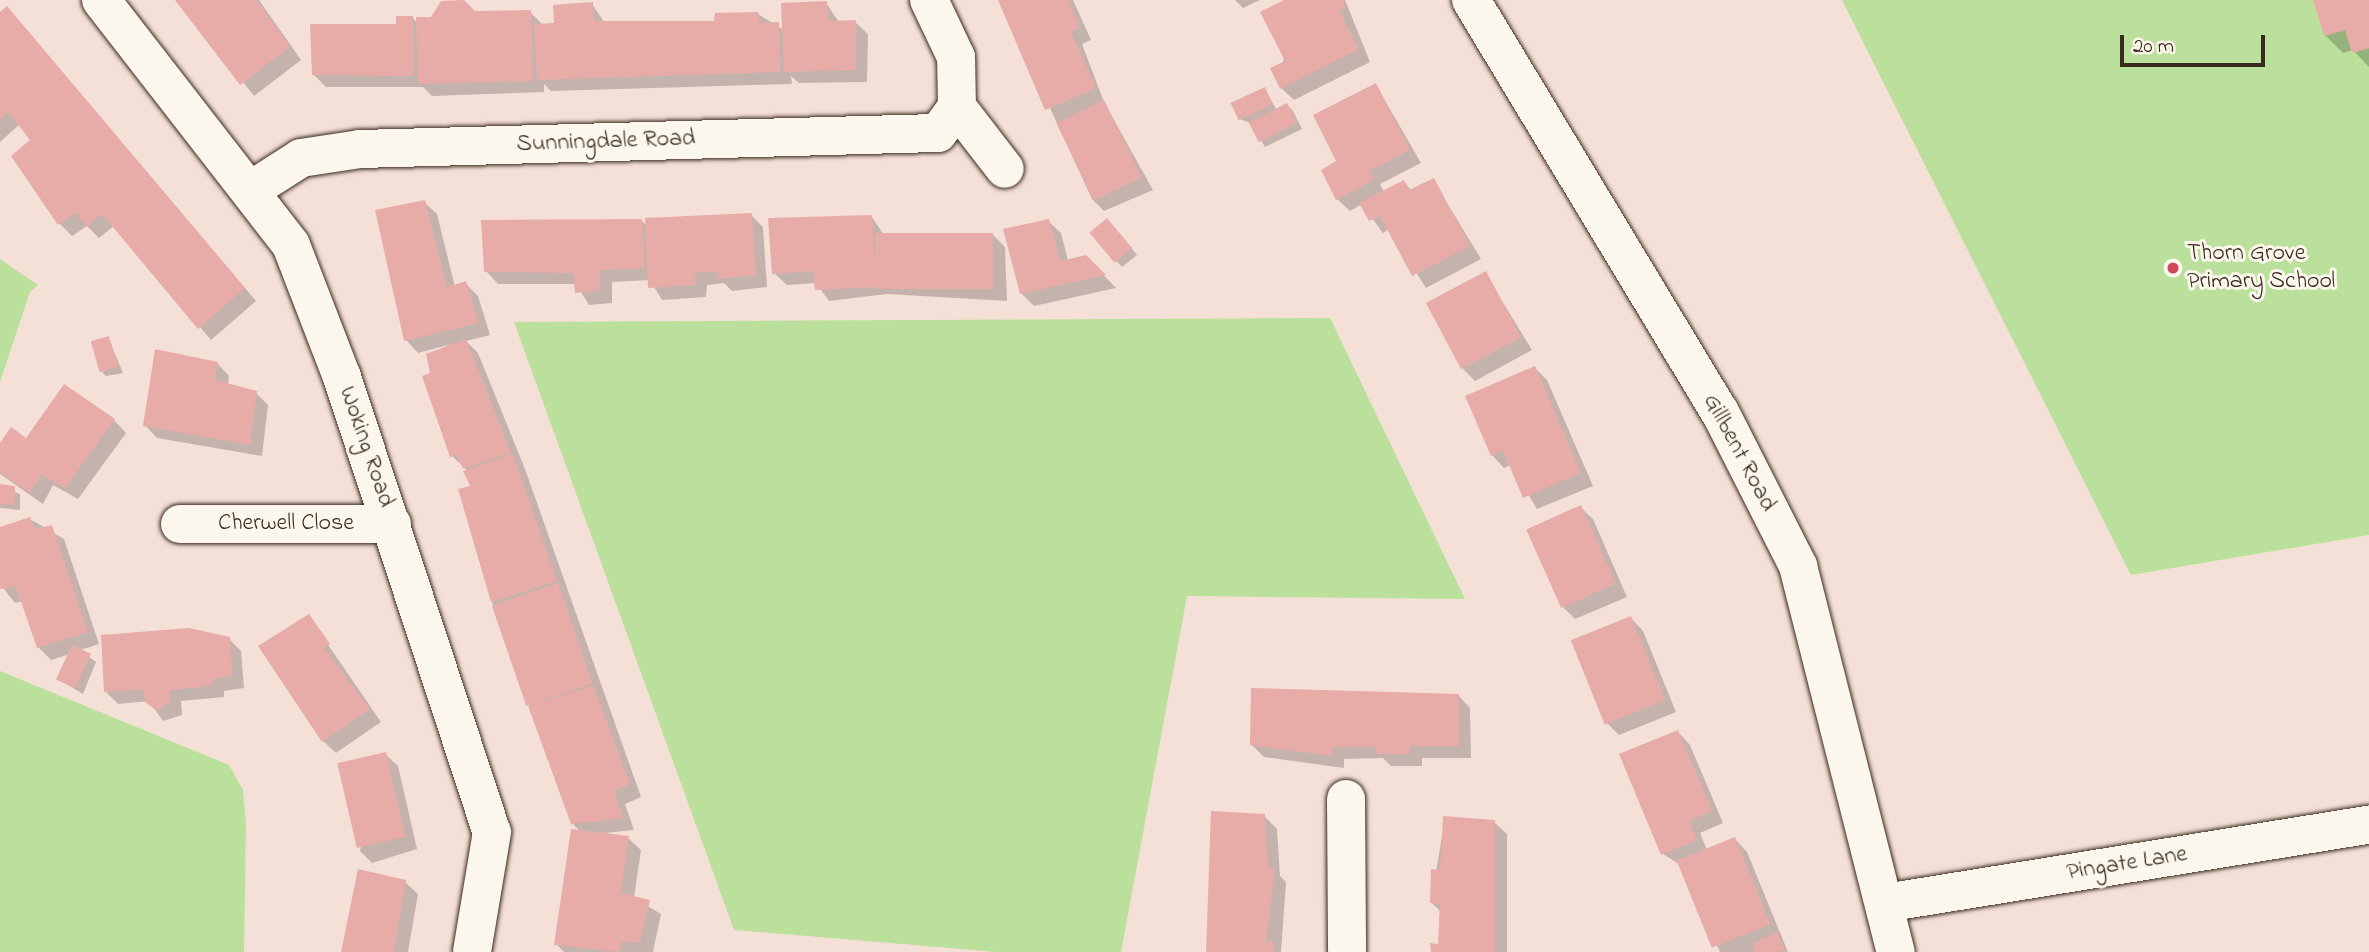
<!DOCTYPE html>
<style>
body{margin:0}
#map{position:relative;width:2369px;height:952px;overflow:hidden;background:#f5e0d7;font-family:"Indie Flower",sans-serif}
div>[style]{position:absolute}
.green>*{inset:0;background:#bae09b}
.shadow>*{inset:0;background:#0003}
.building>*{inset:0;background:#e7aca7;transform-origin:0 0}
.roads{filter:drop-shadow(0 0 2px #3b2a1e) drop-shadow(0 0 2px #3b2a1e)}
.street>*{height:38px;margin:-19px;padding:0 19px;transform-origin:19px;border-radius:19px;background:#fbf7ec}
.secondary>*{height:38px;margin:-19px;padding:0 19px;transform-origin:19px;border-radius:19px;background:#fbf7ec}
.dots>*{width:19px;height:19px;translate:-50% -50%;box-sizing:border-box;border:4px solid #fbf7ec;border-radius:50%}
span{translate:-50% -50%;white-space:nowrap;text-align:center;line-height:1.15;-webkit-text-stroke:6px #fbf7ec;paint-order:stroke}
.street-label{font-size:24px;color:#3b2a1e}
.poi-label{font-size:24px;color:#3b2a1e}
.left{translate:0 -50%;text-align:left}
.scale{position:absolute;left:2120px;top:35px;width:145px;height:32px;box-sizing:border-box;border:4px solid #3b2a1e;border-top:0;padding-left:9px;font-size:21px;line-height:24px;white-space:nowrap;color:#3b2a1e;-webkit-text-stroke:5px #fbf7ec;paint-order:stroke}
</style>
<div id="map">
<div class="green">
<div style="clip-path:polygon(1842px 0,2313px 0,2324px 36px,2345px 30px,2352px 53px,2369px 48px,2369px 535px,2131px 575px)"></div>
<div style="clip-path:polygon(0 259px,38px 285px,30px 292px,0 382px)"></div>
<div style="clip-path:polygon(1330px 318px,1465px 599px,1187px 596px,1121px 952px,997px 952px,734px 930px,514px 322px)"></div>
<div style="clip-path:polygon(0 671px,229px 765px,243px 790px,246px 825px,244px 952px,0 952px)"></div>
</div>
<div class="shadow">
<div style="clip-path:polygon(177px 0,259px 0,301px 60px,254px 96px)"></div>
<div style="clip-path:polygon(1000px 0,1073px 0,1091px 40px,1082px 44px,1104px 102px,1153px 190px,1104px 211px,1092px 199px)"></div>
<div style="clip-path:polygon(1235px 0,1260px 0,1243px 8px)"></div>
<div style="clip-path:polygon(1288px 0,1345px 0,1370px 62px,1294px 100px,1281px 88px)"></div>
<div style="clip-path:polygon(2315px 0,2369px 0,2369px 67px,2353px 50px,2343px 53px,2325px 35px)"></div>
<div style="clip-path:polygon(826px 3px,839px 22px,855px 22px,868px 34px,867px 82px,799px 83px,791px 76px,792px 84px,551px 91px,544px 84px,544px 92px,432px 96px,423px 87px,326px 87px,313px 74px,412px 17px,418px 24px,474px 12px,530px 12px,543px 25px,556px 25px,592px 4px,605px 23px,716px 22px,758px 14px,784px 30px)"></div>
<div style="clip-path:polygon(0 14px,19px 21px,256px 301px,211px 340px,114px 226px,99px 238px,87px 226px,72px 236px,60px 224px,13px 156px,33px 141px,20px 124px,0 142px)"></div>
<div style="clip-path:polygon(1376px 85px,1421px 163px,1380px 184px,1384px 192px,1404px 182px,1412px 191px,1433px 180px,1481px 259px,1426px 288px,1389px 229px,1383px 233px,1362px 204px,1350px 211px,1337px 199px,1339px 162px)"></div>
<div style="clip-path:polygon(1264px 89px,1277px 110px,1287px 105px,1293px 111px,1302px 129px,1265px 147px,1250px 123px,1240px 119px)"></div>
<div style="clip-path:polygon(424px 202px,437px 214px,455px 287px,465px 283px,478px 296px,490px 335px,466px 341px,478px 353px,525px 469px,641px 797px,625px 804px,634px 830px,605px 833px,628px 838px,641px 850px,634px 898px,661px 914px,653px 952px,564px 952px,556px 944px,581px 832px,572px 823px,492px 602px,468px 471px,452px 456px,432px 374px,448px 345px,418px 353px,406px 340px)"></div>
<div style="clip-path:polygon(751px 215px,763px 227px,767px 287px,732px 291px,724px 283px,707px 285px,706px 297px,662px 300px,650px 280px,612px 282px,612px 303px,589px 305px,576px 284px,498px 284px,486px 271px,642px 221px,647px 226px)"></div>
<div style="clip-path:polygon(871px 216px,884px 235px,992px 234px,1005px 247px,1007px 301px,887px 294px,829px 301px,816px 283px,787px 285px,774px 273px)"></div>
<div style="clip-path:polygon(1048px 221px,1061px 233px,1068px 261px,1086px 257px,1116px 288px,1034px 306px,1021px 293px)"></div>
<div style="clip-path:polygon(1113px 226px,1137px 255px,1122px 267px,1117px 262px)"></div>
<div style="clip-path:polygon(1485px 273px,1532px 350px,1475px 381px,1463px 369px)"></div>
<div style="clip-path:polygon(108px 337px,123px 373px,106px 376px,100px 370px)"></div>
<div style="clip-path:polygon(217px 363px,229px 376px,228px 385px,256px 393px,268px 405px,262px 456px,157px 438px,145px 425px)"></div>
<div style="clip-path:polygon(1535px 368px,1547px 380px,1593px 486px,1537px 509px,1511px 465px,1504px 468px,1492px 455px)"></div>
<div style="clip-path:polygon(114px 420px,126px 433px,78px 499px,53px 485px,43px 504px,0 474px,0 446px)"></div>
<div style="clip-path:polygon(0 486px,20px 494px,20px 510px,0 508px)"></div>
<div style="clip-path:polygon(1580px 507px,1593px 519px,1627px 597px,1575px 619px,1563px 607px)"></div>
<div style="clip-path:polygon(30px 519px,64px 539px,99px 644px,80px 650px,96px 662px,83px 694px,58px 679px,70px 654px,51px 660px,38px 647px,23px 601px,15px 603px,0 584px,0 529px)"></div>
<div style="clip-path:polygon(309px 617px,381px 722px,336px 753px,323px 741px)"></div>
<div style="clip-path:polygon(1631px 618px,1643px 631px,1676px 712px,1619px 735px,1607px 723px)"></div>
<div style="clip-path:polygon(229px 639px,241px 651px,244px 688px,224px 691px,224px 697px,181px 701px,182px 715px,163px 721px,149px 701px,118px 704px,106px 692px)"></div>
<div style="clip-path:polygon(1458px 695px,1470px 708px,1471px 758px,1422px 758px,1422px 766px,1391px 766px,1383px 758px,1344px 759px,1344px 768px,1264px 757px,1252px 745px)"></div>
<div style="clip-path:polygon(1678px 732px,1690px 745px,1723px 823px,1700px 833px,1707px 850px,1735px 839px,1747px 852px,1788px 952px,1720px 952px,1680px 865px,1663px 854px,1621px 755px)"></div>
<div style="clip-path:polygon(385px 754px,398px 766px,417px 849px,372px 863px,360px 851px)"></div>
<div style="clip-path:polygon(1264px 816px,1277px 829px,1280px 876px,1286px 882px,1281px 952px,1208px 952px)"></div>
<div style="clip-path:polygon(1445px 818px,1494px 822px,1507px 834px,1507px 952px,1432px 952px,1439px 946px,1441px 912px,1431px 902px)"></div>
<div style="clip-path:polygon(405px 882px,418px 894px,408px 952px,343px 952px)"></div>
</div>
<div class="building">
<div style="clip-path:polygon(175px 0,257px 0,290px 47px,240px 85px)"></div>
<div style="clip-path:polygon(464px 0,475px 11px,531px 10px,533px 81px,418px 84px,416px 17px,431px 17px,441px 1px)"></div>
<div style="clip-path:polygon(998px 0,1068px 0,1080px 27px,1071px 32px,1096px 88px,1045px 110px)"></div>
<div style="clip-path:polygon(1284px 0,1342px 0,1346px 8px,1339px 11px,1359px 49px,1280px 89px,1270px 68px,1285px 61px,1260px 12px)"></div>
<div style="clip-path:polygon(2313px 0,2369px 0,2369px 48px,2352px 53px,2345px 30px,2324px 36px)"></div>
<div style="clip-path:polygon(827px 1px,828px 21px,856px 20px,856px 70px,784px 72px,781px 3px)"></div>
<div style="clip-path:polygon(593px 2px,594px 21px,714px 21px,715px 13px,758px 12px,760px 23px,779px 22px,780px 72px,537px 80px,534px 24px,554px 23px,553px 5px)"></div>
<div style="clip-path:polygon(7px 6px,245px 288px,198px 329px,102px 214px,86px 227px,76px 213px,58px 225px,11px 156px,30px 140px,8px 112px,0 119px,0 12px)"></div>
<div style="clip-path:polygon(396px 16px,413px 16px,414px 76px,312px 75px,310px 24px,396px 24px)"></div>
<div style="clip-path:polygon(1376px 83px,1410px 150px,1369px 171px,1374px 180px,1336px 200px,1321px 170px,1336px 161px,1313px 115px)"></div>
<div style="left:1265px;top:87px;width:19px;height:38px;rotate:65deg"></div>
<div style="left:1104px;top:100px;width:86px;height:53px;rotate:64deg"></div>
<div style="left:1287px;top:103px;width:22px;height:43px;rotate:63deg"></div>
<div style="clip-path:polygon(1434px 178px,1470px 246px,1412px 276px,1380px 216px,1369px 221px,1359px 203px,1404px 180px,1409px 190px)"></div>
<div style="clip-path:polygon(425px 200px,447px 287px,466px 281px,479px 323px,404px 341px,375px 210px)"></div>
<div style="clip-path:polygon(752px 213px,756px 275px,718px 279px,716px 271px,695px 273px,695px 285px,648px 288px,645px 218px)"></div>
<div style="clip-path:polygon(872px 215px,876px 287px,815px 290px,813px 271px,772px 274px,768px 218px)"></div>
<div style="left:1107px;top:218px;width:39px;height:23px;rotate:50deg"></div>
<div style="clip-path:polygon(642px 219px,645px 268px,600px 270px,600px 291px,575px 293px,573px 273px,484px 272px,481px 220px)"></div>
<div style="clip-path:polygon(1049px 219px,1060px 261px,1086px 255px,1106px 275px,1020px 294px,1003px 229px)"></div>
<div style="left:875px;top:233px;width:118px;height:56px"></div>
<div style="left:1486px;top:271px;width:75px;height:68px;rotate:62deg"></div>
<div style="left:109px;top:336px;width:32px;height:19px;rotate:74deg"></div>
<div style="clip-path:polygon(466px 339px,511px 453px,463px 469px,457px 455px,450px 457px,422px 376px,430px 373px,426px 354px)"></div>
<div style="clip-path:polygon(155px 349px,218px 362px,215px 380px,257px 391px,250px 445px,143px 426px)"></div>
<div style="clip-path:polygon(1535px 366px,1581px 473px,1523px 498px,1503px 451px,1491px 456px,1465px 396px)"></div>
<div style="clip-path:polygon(64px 384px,115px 419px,65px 488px,41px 474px,30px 493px,0 472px,0 443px,11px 427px,26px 438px)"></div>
<div style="clip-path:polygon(513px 454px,557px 581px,491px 602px,458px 489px,470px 486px,463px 471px)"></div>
<div style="clip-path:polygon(0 484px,15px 486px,15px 505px,0 504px)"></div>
<div style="left:1581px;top:505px;width:86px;height:60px;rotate:66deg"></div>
<div style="clip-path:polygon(30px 517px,35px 529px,52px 525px,88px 632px,37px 648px,16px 587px,0 589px,0 527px)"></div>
<div style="left:558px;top:583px;width:106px;height:70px;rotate:71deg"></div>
<div style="clip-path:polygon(309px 614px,330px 644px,324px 648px,370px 709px,322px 742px,258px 646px)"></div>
<div style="left:1631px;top:616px;width:91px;height:65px;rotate:68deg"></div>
<div style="clip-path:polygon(189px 628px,230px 637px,232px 676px,212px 679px,212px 686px,170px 690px,170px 702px,157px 711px,145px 702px,143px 689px,104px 692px,101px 635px)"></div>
<div style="left:72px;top:645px;width:21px;height:38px;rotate:25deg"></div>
<div style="clip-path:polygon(593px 685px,630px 784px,614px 791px,623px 818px,571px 824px,528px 706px)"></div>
<div style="clip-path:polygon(1251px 688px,1459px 694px,1459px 746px,1410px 746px,1410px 754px,1377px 754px,1376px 747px,1333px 747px,1333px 756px,1250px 745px)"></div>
<div style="clip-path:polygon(1678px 730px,1712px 811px,1689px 821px,1697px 840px,1661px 855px,1619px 754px)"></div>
<div style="left:386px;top:752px;width:87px;height:50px;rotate:77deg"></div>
<div style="clip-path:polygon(1211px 811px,1265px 814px,1268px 867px,1275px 868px,1266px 942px,1274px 942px,1273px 952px,1206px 952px)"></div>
<div style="clip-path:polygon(1443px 816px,1495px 820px,1495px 952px,1431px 952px,1430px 943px,1438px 944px,1440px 904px,1430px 903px,1431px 869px,1440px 870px)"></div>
<div style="clip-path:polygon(571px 829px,629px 836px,621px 893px,650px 900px,640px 943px,622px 941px,619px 952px,554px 945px)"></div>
<div style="left:1735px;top:837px;width:94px;height:63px;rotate:68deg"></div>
<div style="clip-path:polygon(358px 869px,406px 880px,394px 952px,341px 952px)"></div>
<div style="clip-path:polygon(1777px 932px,1785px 951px,1755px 952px,1752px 944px)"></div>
</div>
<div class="roads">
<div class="street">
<div style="left:101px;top:0;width:310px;rotate:52.2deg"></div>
<div style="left:291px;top:245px;width:142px;rotate:68.9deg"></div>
<div style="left:342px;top:377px;width:479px;rotate:71.8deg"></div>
<div style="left:492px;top:832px;width:122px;rotate:99.5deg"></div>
<div style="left:957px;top:107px;width:78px;rotate:52.3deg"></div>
<div style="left:251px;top:190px;width:59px;rotate:-32.6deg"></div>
<div style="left:301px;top:158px;width:60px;rotate:-8.7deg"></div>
<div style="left:360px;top:149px;width:578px;rotate:-1.59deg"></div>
<div style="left:938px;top:133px;width:32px;rotate:-54deg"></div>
<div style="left:957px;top:107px;width:50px;rotate:-91.1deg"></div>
<div style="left:956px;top:57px;width:63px;rotate:-115.3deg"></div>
<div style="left:180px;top:524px;width:212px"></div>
<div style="left:1346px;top:799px;width:153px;rotate:89.6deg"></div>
<div style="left:1885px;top:903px;width:490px;rotate:-9.2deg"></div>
</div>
<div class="secondary">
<div style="left:1471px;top:0;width:481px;rotate:58.9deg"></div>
<div style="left:1720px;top:412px;width:173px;rotate:63.1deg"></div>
<div style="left:1798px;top:566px;width:398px;rotate:75.8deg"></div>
</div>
</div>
<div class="dots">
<div style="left:2173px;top:268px;background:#d1495b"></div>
</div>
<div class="street-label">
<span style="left:606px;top:142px;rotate:-2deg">Sunningdale Road</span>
<span style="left:366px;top:447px;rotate:71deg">Woking Road</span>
<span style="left:1739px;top:453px;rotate:62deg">Gillbent Road</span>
<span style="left:286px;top:524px">Cherwell Close</span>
<span style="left:2127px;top:864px;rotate:-9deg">Pingate Lane</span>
</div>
<div class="poi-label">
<span class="left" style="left:2187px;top:268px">Thorn Grove<br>Primary School</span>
</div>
<div class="scale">20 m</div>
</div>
